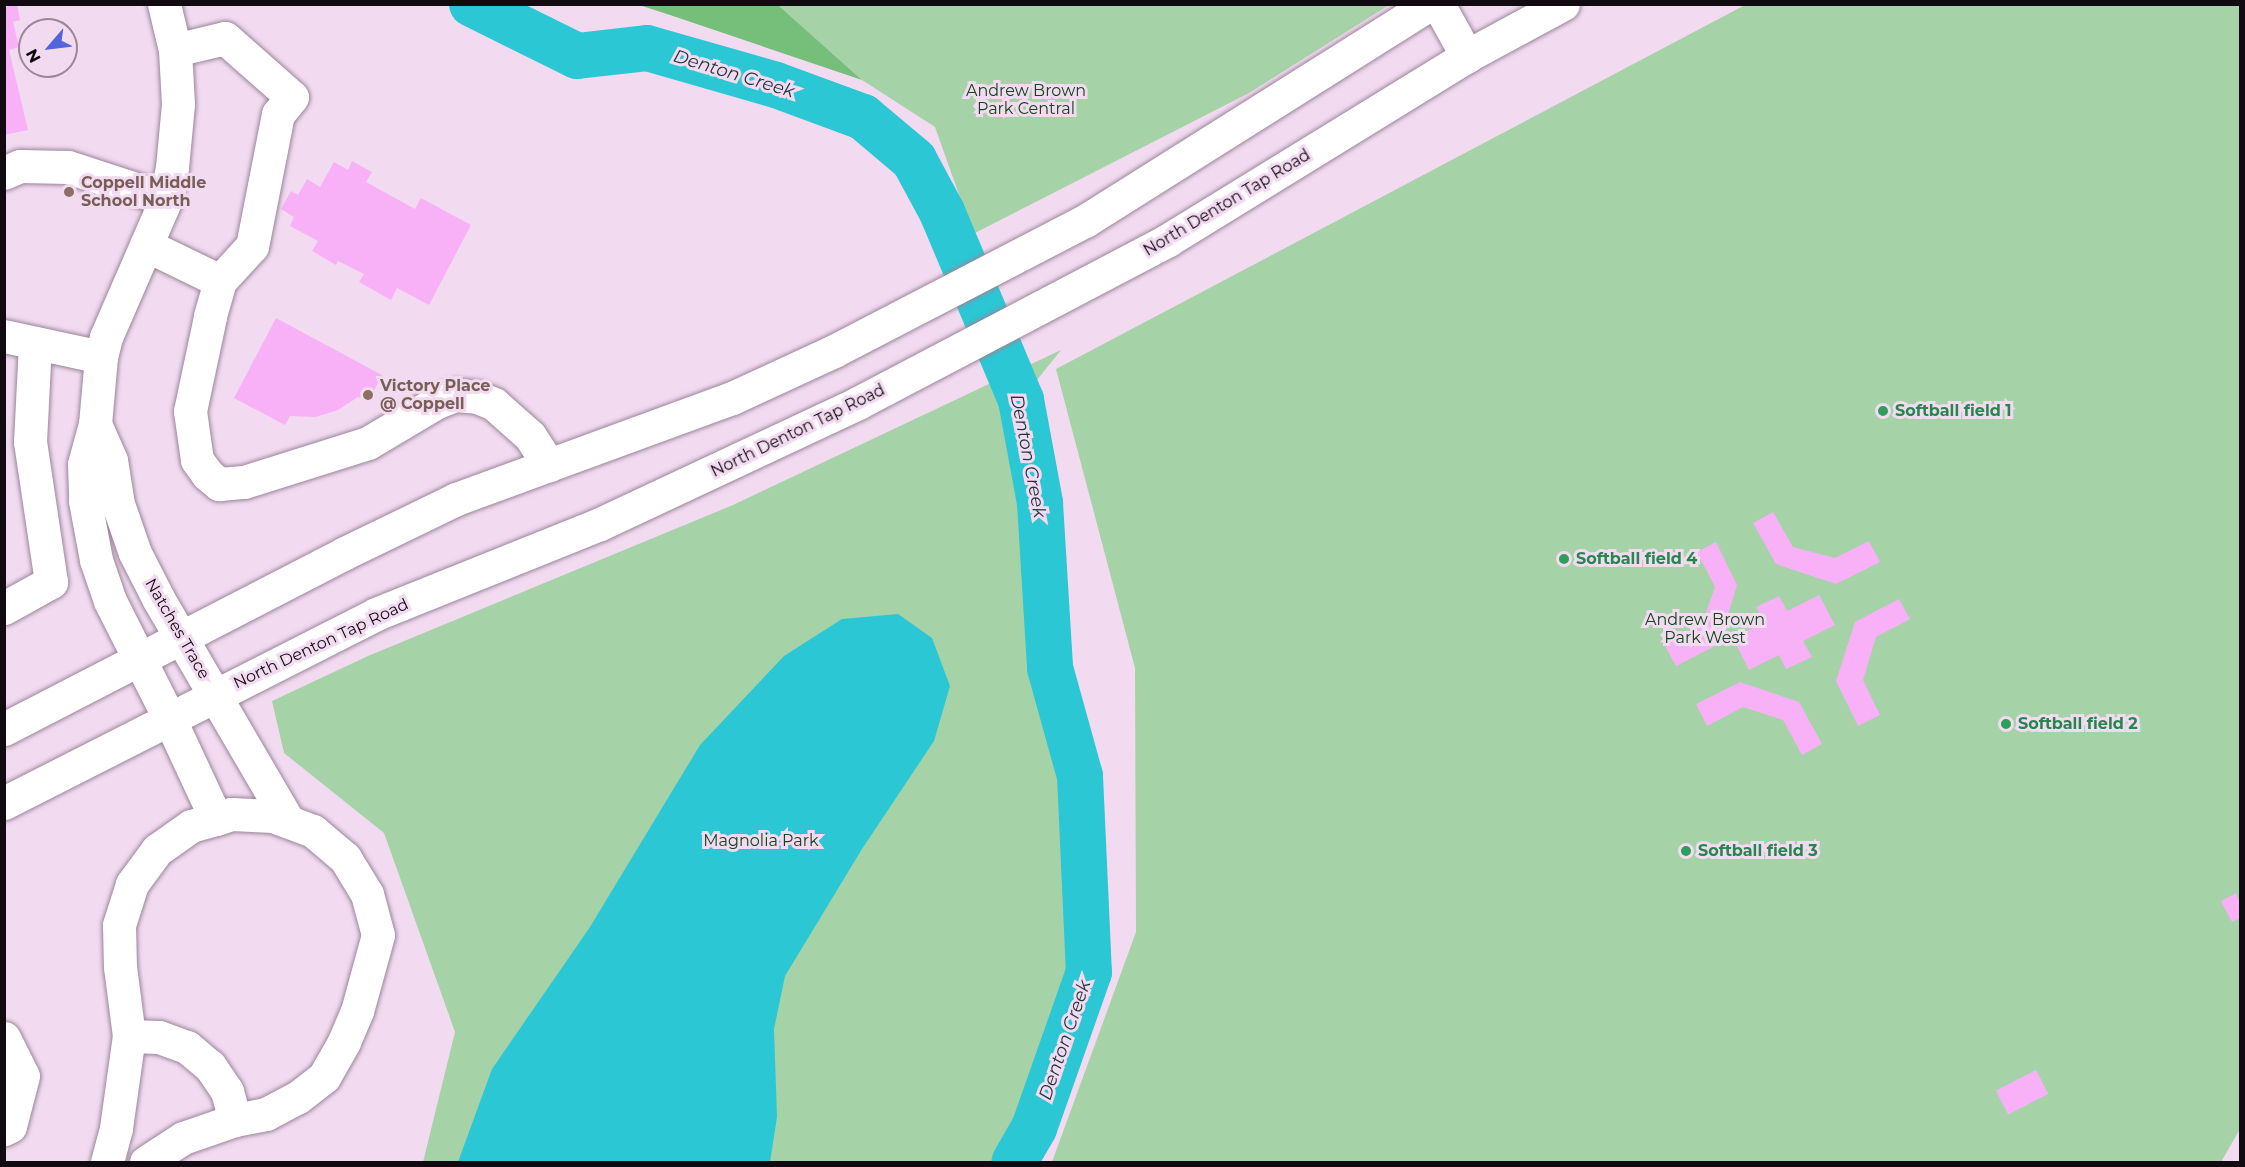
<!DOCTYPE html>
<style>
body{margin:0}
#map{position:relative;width:2245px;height:1167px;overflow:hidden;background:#f2dbf1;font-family:Montserrat,sans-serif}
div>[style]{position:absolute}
.green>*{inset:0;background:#a6d2a8}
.forest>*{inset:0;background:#75bf7a}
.water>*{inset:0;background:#2bc7d5}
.river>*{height:46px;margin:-23px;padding:0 23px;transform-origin:23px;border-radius:23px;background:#2bc7d5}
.building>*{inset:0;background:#f8b1f7;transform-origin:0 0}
.roads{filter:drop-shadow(0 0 2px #9a8599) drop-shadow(0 0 2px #9a8599)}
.minor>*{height:33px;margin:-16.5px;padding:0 16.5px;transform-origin:16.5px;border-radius:16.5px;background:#fff}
.major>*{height:33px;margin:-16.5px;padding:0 16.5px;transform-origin:16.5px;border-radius:16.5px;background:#fff}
.dots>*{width:16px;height:16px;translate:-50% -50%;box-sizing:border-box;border:3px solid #f2dbf1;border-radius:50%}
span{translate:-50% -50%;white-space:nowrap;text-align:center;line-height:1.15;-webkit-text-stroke:6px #f2dbf1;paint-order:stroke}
.park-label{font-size:16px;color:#114619}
.education-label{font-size:16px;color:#785e54;font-weight:700}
.left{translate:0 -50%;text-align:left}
.street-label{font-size:16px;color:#120a11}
.leisure-label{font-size:16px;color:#27864d;font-weight:700}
.water-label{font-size:18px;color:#1e3638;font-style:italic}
.frame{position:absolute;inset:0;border:6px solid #120a11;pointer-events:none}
.north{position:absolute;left:18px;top:18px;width:60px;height:60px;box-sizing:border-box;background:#f2dbf1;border:2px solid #988797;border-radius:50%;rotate:242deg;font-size:16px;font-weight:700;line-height:24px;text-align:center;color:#120a11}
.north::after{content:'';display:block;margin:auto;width:21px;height:27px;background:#5464da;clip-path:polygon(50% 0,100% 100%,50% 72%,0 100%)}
</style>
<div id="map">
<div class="green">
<div style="clip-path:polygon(778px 5px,1389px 5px,1249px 93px,973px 234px,935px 127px,862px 80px)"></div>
<div style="clip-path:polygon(1745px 5px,2240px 5px,2240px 1129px,2221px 1162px,1052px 1162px,1136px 932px,1135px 668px,1056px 369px)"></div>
<div style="clip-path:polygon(1061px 350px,1021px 400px,1040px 503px,1050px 668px,1080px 776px,1089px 972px,1034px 1128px,1014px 1162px,423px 1162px,455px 1032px,384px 833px,284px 753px,272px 701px,368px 656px,733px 505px)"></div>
</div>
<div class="forest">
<div style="clip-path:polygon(639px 5px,778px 5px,862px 80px,670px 15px)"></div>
</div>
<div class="water">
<div style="clip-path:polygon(898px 614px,932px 638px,950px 686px,934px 741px,862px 849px,785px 976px,774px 1029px,777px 1117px,770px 1162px,458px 1162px,492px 1069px,590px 927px,700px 745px,784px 656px,842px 619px)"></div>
</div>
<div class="river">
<div style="left:472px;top:4px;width:117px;rotate:26.3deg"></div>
<div style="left:577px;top:56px;width:70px;rotate:-6.5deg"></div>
<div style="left:647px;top:48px;width:134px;rotate:16deg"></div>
<div style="left:776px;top:85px;width:93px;rotate:20.2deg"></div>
<div style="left:863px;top:117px;width:67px;rotate:40.1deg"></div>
<div style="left:914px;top:160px;width:59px;rotate:61.7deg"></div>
<div style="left:942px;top:212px;width:204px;rotate:67.2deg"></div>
<div style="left:1021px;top:400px;width:105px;rotate:79.5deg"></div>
<div style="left:1040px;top:503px;width:165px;rotate:86.5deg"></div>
<div style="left:1050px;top:668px;width:112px;rotate:74.5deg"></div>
<div style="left:1080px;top:776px;width:196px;rotate:87.4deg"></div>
<div style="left:1089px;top:972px;width:165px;rotate:109.4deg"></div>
<div style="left:1034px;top:1128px;width:39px;rotate:120deg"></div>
</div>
<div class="building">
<div style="clip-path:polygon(4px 4px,17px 4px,20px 20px,13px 22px,19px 47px,9px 50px,28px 130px,4px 135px)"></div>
<div style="clip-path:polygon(352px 161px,372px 172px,366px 182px,415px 209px,421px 198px,471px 225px,429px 305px,397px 288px,391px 300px,359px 282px,364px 274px,338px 261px,336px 265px,312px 251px,318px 241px,290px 226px,294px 217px,281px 209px,291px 191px,298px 195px,307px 179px,320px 187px,334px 162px,348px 170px)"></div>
<div style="clip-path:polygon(276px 318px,382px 375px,368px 402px,358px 397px,338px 410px,315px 417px,290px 416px,285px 425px,234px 398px)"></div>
<div style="clip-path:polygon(1773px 512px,1793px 547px,1835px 558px,1869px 541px,1880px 562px,1836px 584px,1776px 564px,1753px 523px)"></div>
<div style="clip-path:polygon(1716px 542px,1737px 585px,1719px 644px,1676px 666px,1665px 646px,1701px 627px,1715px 587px,1697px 552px)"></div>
<div style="clip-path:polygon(1819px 595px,1835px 625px,1803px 641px,1812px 657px,1786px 669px,1779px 655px,1749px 670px,1733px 638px,1765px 622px,1756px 607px,1779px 596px,1787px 611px)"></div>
<div style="clip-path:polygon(1899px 599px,1910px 619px,1876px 637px,1863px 680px,1880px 715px,1858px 726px,1836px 681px,1855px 622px)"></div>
<div style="clip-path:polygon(1740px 682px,1799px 702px,1822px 744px,1802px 755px,1783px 720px,1743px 707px,1707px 726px,1696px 704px)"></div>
<div style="clip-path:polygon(2236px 893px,2240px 903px,2240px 918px,2232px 922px,2221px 901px)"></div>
<div style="left:2036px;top:1070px;width:27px;height:45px;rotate:63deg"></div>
</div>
<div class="roads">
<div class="minor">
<div style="left:164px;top:4px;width:47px;rotate:76.6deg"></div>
<div style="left:175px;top:50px;width:54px;rotate:86.8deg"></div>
<div style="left:178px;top:104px;width:63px;rotate:95.4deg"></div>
<div style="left:172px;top:167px;width:33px;rotate:101deg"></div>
<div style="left:166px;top:199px;width:150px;rotate:113.5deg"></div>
<div style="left:106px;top:337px;width:21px;rotate:104deg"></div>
<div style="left:101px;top:357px;width:67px;rotate:95.1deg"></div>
<div style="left:95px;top:424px;width:41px;rotate:105.4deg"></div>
<div style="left:84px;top:464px;width:37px;rotate:88deg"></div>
<div style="left:85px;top:501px;width:60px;rotate:79.4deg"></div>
<div style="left:96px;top:560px;width:43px;rotate:71.1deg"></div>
<div style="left:110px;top:601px;width:131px;rotate:63.2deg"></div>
<div style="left:169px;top:718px;width:111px;rotate:65deg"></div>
<div style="left:175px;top:50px;width:51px;rotate:-13.5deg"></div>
<div style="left:225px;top:38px;width:89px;rotate:41.4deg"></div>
<div style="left:292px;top:97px;width:22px;rotate:129deg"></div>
<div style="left:278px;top:114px;width:135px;rotate:101.1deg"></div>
<div style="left:252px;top:246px;width:47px;rotate:132.4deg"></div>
<div style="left:220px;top:281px;width:37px;rotate:106deg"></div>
<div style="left:210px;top:317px;width:96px;rotate:102deg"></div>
<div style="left:190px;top:411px;width:49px;rotate:81.9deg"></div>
<div style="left:197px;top:460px;width:17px;rotate:54deg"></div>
<div style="left:207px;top:474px;width:16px;rotate:40deg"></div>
<div style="left:219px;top:484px;width:25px;rotate:-5deg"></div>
<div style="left:244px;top:482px;width:130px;rotate:-17.5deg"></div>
<div style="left:368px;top:443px;width:80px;rotate:-30.7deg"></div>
<div style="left:437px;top:402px;width:19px;rotate:-21deg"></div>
<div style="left:455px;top:395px;width:22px;rotate:5deg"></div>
<div style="left:477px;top:397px;width:18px;rotate:22deg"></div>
<div style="left:494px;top:404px;width:48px;rotate:41.6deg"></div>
<div style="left:530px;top:436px;width:35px;rotate:57deg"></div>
<div style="left:4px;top:173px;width:17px;rotate:-24deg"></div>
<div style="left:20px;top:166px;width:48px;rotate:1.2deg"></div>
<div style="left:68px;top:167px;width:103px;rotate:18.1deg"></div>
<div style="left:146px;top:245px;width:82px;rotate:25.9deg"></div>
<div style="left:4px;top:336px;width:99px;rotate:12.2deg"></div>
<div style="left:95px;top:424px;width:39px;rotate:66deg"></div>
<div style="left:111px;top:460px;width:45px;rotate:81deg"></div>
<div style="left:118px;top:504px;width:52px;rotate:70.9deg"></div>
<div style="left:135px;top:553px;width:53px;rotate:62.9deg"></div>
<div style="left:159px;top:600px;width:256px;rotate:59.7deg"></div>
<div style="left:4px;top:608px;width:54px;rotate:-29deg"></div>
<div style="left:51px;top:582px;width:142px;rotate:-98.5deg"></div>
<div style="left:30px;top:442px;width:99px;rotate:-87.1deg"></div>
<div style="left:129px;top:1036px;width:30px;rotate:2deg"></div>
<div style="left:159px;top:1037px;width:30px;rotate:20deg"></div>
<div style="left:187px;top:1047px;width:30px;rotate:40deg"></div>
<div style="left:210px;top:1066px;width:30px;rotate:56deg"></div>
<div style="left:227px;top:1091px;width:30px;rotate:75deg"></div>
<div style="left:4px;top:1038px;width:42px;rotate:63.4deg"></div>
<div style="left:23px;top:1076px;width:52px;rotate:104.6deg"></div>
<div style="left:10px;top:1126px;width:7px;rotate:153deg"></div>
<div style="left:107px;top:1162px;width:35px;rotate:-75deg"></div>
<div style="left:116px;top:1128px;width:93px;rotate:-82deg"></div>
<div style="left:129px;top:1036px;width:70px;rotate:-97.4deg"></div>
<div style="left:120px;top:967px;width:42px;rotate:-91.4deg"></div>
<div style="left:119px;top:925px;width:43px;rotate:-72.4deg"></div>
<div style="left:132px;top:884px;width:42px;rotate:-53.7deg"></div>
<div style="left:157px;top:850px;width:42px;rotate:-35.2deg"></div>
<div style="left:191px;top:826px;width:26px;rotate:-16deg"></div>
<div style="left:216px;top:819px;width:16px;rotate:-18deg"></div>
<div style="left:231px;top:814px;width:42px;rotate:2.7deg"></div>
<div style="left:273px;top:816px;width:43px;rotate:20.6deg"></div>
<div style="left:313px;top:831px;width:42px;rotate:40.2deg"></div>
<div style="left:345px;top:858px;width:42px;rotate:58.6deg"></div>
<div style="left:367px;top:894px;width:42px;rotate:75deg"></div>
<div style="left:378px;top:935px;width:79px;rotate:105.4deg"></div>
<div style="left:357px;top:1011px;width:34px;rotate:113deg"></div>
<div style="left:344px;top:1042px;width:40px;rotate:119.7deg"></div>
<div style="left:324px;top:1077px;width:33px;rotate:142deg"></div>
<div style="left:298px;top:1097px;width:36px;rotate:152deg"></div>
<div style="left:266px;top:1114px;width:32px;rotate:169deg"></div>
<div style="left:235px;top:1120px;width:55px;rotate:160.9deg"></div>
<div style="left:183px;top:1138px;width:44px;rotate:147deg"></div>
</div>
<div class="major">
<div style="left:1438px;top:4px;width:60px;rotate:60.9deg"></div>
<div style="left:4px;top:729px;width:384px;rotate:-27.3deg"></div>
<div style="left:345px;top:553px;width:123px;rotate:-25.9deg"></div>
<div style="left:456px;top:499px;width:294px;rotate:-20.1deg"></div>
<div style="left:732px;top:398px;width:112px;rotate:-24.7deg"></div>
<div style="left:834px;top:351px;width:283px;rotate:-27.4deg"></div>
<div style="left:1085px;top:221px;width:408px;rotate:-32.2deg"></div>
<div style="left:4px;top:803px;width:417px;rotate:-26.9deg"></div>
<div style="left:376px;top:614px;width:241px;rotate:-21.9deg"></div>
<div style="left:600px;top:524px;width:285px;rotate:-25.1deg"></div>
<div style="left:858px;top:403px;width:350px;rotate:-27.7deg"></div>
<div style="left:1168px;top:240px;width:351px;rotate:-31.6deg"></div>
<div style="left:1467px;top:56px;width:109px;rotate:-28.4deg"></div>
</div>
</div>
<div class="dots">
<div style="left:69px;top:192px;background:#8d6e63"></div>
<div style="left:368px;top:395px;background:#8d6e63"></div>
<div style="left:1883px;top:411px;background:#2e9e5b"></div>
<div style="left:1564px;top:559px;background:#2e9e5b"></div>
<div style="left:2006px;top:724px;background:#2e9e5b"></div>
<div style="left:1686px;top:851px;background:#2e9e5b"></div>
</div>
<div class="park-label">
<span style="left:1026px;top:100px">Andrew Brown<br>Park Central</span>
<span style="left:1705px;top:629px">Andrew Brown<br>Park West</span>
<span style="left:761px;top:841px">Magnolia Park</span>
</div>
<div class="education-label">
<span class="left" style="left:81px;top:192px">Coppell Middle<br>School North</span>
<span class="left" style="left:380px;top:395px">Victory Place<br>@ Coppell</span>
</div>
<div class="street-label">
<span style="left:1227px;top:203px;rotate:-31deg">North Denton Tap Road</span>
<span style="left:798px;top:431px;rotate:-26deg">North Denton Tap Road</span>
<span style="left:177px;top:629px;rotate:60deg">Natches Trace</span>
<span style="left:321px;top:644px;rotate:-25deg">North Denton Tap Road</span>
</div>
<div class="leisure-label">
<span class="left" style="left:1895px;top:411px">Softball field 1</span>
<span class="left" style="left:1576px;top:559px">Softball field 4</span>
<span class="left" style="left:2018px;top:724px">Softball field 2</span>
<span class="left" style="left:1698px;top:851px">Softball field 3</span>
</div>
<div class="water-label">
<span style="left:734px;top:74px;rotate:17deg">Denton Creek</span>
<span style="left:1028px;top:456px;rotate:79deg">Denton Creek</span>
<span style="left:1065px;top:1040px;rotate:-71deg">Denton Creek</span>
</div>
<div class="frame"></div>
<div class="north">N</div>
</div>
